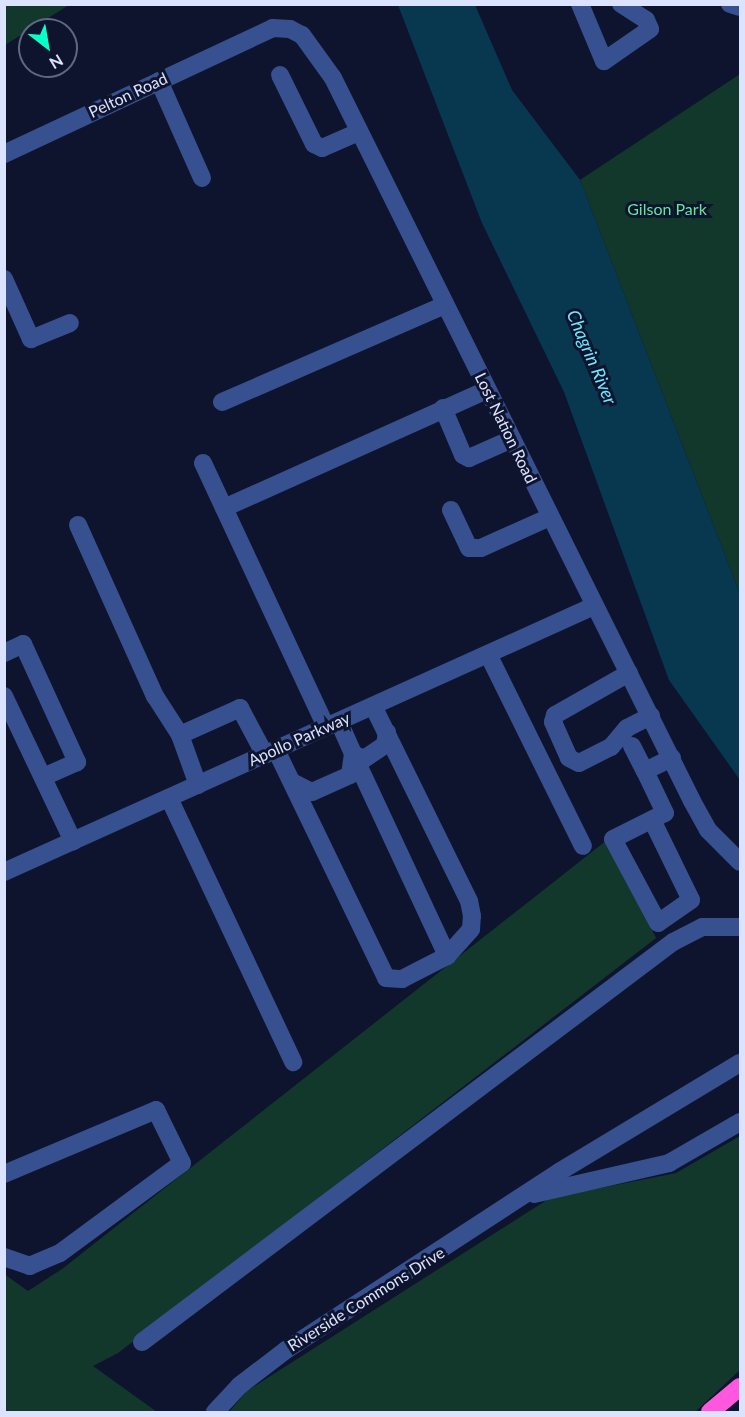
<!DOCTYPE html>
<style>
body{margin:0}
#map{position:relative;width:745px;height:1417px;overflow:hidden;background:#0f142e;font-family:Lato,sans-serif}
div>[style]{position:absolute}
.green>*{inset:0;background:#12382b}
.water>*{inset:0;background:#07384f}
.minor>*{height:18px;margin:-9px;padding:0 9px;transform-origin:9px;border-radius:9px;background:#375090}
.highway>*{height:18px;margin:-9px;padding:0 9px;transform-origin:9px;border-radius:9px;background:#ff57dd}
span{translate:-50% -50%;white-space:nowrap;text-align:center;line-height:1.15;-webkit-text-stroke:6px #0f142e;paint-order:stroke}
.street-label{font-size:16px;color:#dce3ff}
.park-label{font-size:16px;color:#5dea9a}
.water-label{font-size:18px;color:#6ae9ff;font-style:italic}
.frame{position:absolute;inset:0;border:6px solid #dce3ff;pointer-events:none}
.north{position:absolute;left:18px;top:18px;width:60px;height:60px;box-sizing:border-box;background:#0f142e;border:2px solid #616782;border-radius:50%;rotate:149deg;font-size:16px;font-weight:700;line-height:24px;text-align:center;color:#dce3ff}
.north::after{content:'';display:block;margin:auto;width:21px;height:27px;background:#08ffc9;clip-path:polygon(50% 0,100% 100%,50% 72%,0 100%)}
</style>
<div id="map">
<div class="green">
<div style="clip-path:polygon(4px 5px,5px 4px,69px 5px,5px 45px)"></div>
<div style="clip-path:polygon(740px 74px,740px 594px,580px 180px)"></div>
<div style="clip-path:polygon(607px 840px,656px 938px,118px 1353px,93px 1366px,157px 1412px,5px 1412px,4px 1274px,28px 1291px,62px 1269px)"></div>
<div style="clip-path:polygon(740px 1136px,740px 1370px,695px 1412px,229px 1412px,247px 1391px,550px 1198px,676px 1173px)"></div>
</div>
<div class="water">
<div style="clip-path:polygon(398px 5px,475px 5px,512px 90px,580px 180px,740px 594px,740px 780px,669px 680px,564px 392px,482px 223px)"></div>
</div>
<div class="minor">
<div style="left:580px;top:4px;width:62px;rotate:67.2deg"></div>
<div style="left:604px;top:61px;width:56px;rotate:-34.8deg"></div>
<div style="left:650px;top:29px;width:10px;rotate:-114deg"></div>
<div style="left:646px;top:20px;width:30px;rotate:-147deg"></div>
<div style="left:730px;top:4px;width:10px;rotate:17deg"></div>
<div style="left:280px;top:75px;width:77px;rotate:63.8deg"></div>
<div style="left:314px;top:144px;width:9px;rotate:27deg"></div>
<div style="left:322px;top:148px;width:40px;rotate:-23.4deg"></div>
<div style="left:159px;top:81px;width:106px;rotate:66.1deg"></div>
<div style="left:4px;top:154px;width:297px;rotate:-25.1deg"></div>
<div style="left:273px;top:28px;width:17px;rotate:3deg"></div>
<div style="left:290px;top:29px;width:13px;rotate:27deg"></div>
<div style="left:302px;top:35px;width:53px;rotate:54.2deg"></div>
<div style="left:333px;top:78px;width:807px;rotate:63.59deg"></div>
<div style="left:692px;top:801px;width:33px;rotate:61deg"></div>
<div style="left:708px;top:830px;width:45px;rotate:45deg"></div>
<div style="left:4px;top:279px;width:66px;rotate:65.8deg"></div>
<div style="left:31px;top:339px;width:42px;rotate:-22.3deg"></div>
<div style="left:222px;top:402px;width:243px;rotate:-23.5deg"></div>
<div style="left:443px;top:408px;width:51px;rotate:66.9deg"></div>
<div style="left:463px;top:455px;width:7px;rotate:27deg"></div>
<div style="left:469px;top:458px;width:47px;rotate:-23.8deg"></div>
<div style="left:203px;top:463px;width:291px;rotate:65deg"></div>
<div style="left:224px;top:508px;width:288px;rotate:-24.2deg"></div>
<div style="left:451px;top:510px;width:42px;rotate:64.7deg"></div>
<div style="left:469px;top:548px;width:12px"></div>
<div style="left:481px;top:548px;width:76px;rotate:-24.2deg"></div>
<div style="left:78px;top:525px;width:188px;rotate:65.8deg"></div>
<div style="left:155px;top:696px;width:46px;rotate:57.3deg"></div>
<div style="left:4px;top:653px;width:21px;rotate:-25deg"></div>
<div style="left:23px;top:644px;width:130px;rotate:65.4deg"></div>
<div style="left:77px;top:762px;width:37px;rotate:156deg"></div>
<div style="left:488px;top:654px;width:214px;rotate:63.7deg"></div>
<div style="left:629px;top:673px;width:85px;rotate:150.4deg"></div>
<div style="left:555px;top:715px;width:7px;rotate:106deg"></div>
<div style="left:553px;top:722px;width:39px;rotate:66deg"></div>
<div style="left:569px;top:758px;width:11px;rotate:27deg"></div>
<div style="left:579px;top:763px;width:36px;rotate:-27deg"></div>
<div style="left:611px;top:747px;width:25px;rotate:-50deg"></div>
<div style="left:627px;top:728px;width:27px;rotate:-27deg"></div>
<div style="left:4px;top:696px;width:161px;rotate:64.6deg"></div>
<div style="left:339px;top:722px;width:35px;rotate:66deg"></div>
<div style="left:353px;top:754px;width:12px;rotate:24deg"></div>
<div style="left:364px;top:759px;width:25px;rotate:-34deg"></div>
<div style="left:385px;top:745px;width:13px;rotate:-81deg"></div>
<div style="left:632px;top:746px;width:28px;rotate:63deg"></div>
<div style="left:276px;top:750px;width:253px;rotate:64.2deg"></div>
<div style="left:386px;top:978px;width:16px;rotate:4deg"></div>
<div style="left:402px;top:979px;width:51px;rotate:-27.1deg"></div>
<div style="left:447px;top:956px;width:36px;rotate:-48deg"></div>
<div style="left:471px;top:929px;width:13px;rotate:-86deg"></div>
<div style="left:472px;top:916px;width:15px;rotate:-101deg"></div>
<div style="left:469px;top:901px;width:217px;rotate:-116.2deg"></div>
<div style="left:353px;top:754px;width:223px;rotate:65deg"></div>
<div style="left:292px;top:782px;width:22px;rotate:27deg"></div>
<div style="left:312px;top:792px;width:42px;rotate:-24.1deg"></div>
<div style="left:350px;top:775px;width:21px;rotate:-82deg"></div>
<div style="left:198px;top:785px;width:53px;rotate:-109.8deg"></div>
<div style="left:180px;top:735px;width:66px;rotate:-24.2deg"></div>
<div style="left:240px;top:708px;width:53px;rotate:62deg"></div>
<div style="left:169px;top:798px;width:292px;rotate:64.8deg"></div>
<div style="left:652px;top:820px;width:89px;rotate:64deg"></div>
<div style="left:691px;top:900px;width:40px;rotate:145.1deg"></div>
<div style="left:658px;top:923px;width:95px;rotate:-118.2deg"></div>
<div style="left:613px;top:839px;width:58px;rotate:-26.6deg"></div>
<div style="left:665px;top:813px;width:47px;rotate:-115.5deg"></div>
<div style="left:645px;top:771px;width:30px;rotate:-26deg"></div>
<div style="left:4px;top:872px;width:647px;rotate:-24.27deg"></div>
<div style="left:4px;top:1174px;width:165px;rotate:-22.8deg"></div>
<div style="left:156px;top:1110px;width:59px;rotate:63.9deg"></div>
<div style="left:182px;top:1163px;width:152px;rotate:143.6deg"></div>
<div style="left:60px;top:1253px;width:33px;rotate:157deg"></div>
<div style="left:30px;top:1266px;width:28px;rotate:-161deg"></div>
<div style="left:534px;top:1194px;width:139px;rotate:-12.9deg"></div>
<div style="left:669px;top:1163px;width:82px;rotate:-30deg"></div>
<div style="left:142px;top:1342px;width:665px;rotate:-36.99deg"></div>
<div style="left:673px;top:942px;width:33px;rotate:-27deg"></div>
<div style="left:702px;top:927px;width:38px"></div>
<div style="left:215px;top:1412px;width:35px;rotate:-47deg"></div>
<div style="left:239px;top:1386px;width:59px;rotate:-37.5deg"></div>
<div style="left:286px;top:1350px;width:326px;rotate:-33.1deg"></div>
<div style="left:559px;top:1172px;width:211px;rotate:-31.1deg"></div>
</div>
<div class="highway">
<div style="left:710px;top:1412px;width:39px;rotate:-40deg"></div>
</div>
<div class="street-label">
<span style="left:128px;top:95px;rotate:-25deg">Pelton Road</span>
<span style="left:506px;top:428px;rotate:64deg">Lost Nation Road</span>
<span style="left:299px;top:739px;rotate:-24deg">Apollo Parkway</span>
<span style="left:366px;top:1299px;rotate:-32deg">Riverside Commons Drive</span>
</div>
<div class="park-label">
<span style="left:667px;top:209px">Gilson Park</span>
</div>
<div class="water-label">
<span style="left:592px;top:357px;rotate:67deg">Chagrin River</span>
</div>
<div class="frame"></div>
<div class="north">N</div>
</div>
